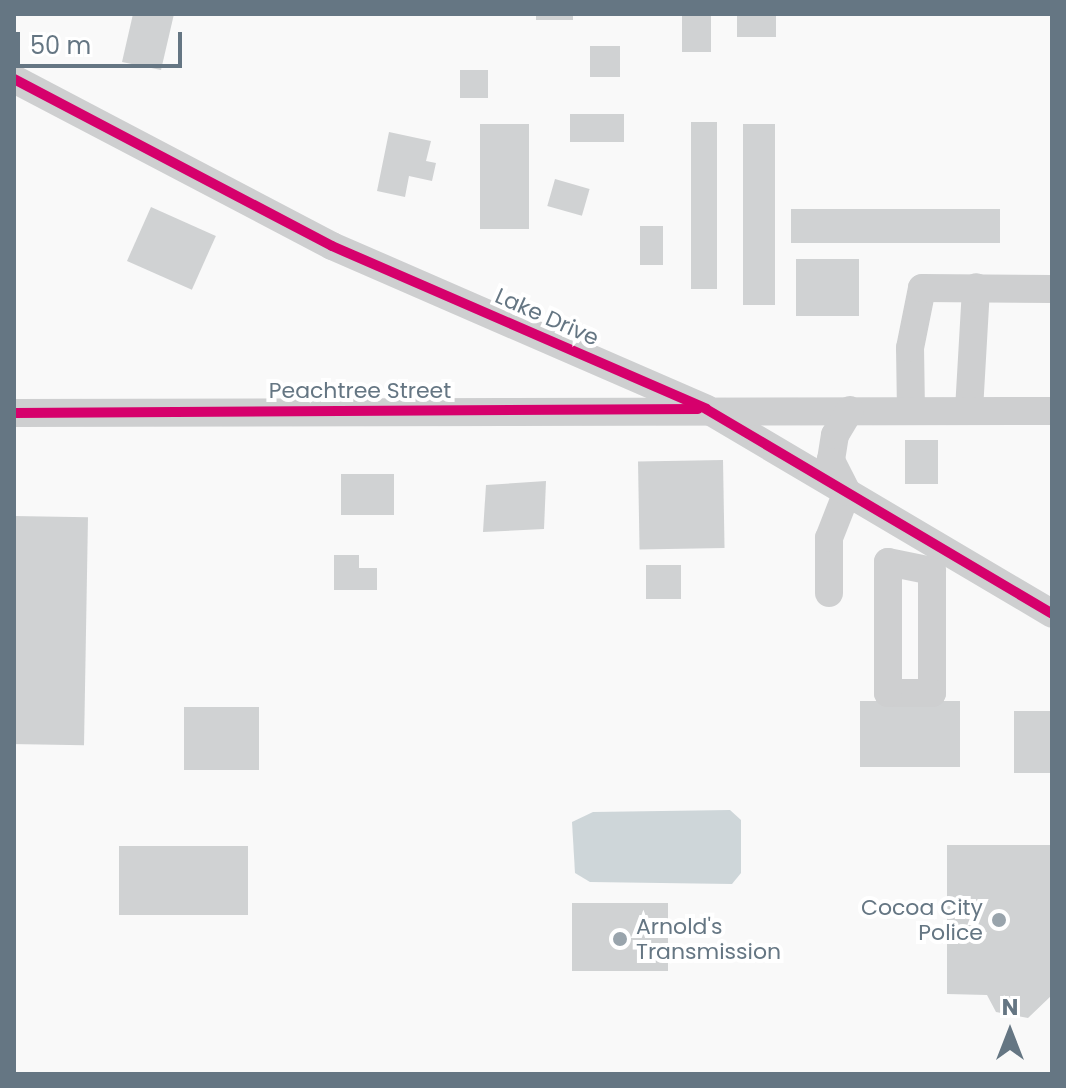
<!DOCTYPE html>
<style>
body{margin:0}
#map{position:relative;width:1066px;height:1088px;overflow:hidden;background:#f9f9f9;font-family:Poppins,sans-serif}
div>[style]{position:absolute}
.water>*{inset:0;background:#ced6d9}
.building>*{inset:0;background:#d0d2d3;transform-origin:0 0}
.minor>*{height:28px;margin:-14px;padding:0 14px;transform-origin:14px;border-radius:14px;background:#cecfd0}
.cycleway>*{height:10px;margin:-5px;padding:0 5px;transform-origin:5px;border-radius:5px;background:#d6006c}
.dots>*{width:22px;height:22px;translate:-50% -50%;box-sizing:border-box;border:4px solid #fff;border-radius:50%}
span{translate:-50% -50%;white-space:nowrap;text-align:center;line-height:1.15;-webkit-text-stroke:8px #fff;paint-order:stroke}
.street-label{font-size:22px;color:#657683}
.poi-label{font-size:22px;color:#657683}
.right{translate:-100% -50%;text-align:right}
.left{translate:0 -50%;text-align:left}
.frame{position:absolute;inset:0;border:16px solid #657683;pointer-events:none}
.north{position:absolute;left:970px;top:992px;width:80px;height:80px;-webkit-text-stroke:6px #fff;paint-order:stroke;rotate:0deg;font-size:22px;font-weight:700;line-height:32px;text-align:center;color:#657683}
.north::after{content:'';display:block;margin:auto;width:28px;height:36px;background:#657683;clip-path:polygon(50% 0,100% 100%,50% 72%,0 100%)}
.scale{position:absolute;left:16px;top:32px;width:166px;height:36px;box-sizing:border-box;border:4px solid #657683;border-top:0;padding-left:10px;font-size:24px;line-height:28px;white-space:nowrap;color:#657683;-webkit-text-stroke:6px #fff;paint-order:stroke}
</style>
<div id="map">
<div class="water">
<div style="clip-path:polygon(730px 810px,741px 820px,741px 873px,732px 884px,590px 882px,575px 873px,572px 822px,593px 812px)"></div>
</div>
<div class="building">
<div style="clip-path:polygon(133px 14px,174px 14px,161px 70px,122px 62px)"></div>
<div style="left:536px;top:14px;width:37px;height:6px"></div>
<div style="left:682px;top:14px;width:29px;height:38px"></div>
<div style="left:737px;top:14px;width:39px;height:23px"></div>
<div style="left:590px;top:46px;width:30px;height:31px"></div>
<div style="left:460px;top:70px;width:28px;height:28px"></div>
<div style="left:570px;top:114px;width:54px;height:28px"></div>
<div style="left:691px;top:122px;width:26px;height:167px"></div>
<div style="left:480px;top:124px;width:49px;height:105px"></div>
<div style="left:743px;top:124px;width:32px;height:181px"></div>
<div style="clip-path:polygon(389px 132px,431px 141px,426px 161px,436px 163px,432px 181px,409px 176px,405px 197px,377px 191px)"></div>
<div style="left:555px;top:179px;width:36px;height:28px;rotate:16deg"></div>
<div style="left:151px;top:207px;width:71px;height:59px;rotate:24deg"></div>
<div style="left:791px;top:209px;width:209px;height:34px"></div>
<div style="left:640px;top:226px;width:23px;height:39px"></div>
<div style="left:796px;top:259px;width:63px;height:57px"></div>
<div style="left:905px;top:440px;width:33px;height:44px"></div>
<div style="left:723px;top:460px;width:88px;height:85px;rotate:89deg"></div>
<div style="left:341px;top:474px;width:53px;height:41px"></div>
<div style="clip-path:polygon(546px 481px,544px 529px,483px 532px,486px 485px)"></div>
<div style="left:14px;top:516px;width:74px;height:228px;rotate:1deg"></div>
<div style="clip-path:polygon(334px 555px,359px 555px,359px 568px,377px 568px,377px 590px,334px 590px)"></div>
<div style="left:646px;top:565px;width:35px;height:34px"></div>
<div style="left:860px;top:701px;width:100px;height:66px"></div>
<div style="left:184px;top:707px;width:75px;height:63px"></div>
<div style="left:1014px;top:711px;width:38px;height:62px"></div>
<div style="clip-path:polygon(947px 845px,1052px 845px,1052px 995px,1028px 1018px,996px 1012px,987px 995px,947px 994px)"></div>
<div style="left:119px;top:846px;width:129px;height:69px"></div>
<div style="left:572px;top:903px;width:96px;height:68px"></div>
</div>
<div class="minor">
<div style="left:14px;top:79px;width:359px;rotate:27.7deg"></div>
<div style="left:332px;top:246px;width:408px;rotate:23.5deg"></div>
<div style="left:706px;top:409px;width:402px;rotate:30.6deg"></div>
<div style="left:969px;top:410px;width:123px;rotate:-86.7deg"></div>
<div style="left:911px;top:411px;width:63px;rotate:-90.9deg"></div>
<div style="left:910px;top:348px;width:61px;rotate:-78.7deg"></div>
<div style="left:922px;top:288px;width:130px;rotate:0.4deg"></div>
<div style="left:14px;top:413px;width:1038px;rotate:-0.11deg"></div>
<div style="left:888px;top:562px;width:45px;rotate:11.6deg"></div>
<div style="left:932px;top:571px;width:122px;rotate:90deg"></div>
<div style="left:932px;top:693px;width:44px;rotate:180deg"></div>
<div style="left:888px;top:693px;width:131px;rotate:-90deg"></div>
<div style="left:829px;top:593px;width:55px;rotate:-90deg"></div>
<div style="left:829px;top:538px;width:49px;rotate:-68.6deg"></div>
<div style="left:847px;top:492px;width:36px;rotate:-117deg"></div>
<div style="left:831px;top:460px;width:25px;rotate:-81deg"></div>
<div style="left:835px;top:435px;width:29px;rotate:-59deg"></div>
</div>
<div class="cycleway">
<div style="left:14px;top:79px;width:359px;rotate:27.7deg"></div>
<div style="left:332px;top:246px;width:408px;rotate:23.5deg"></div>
<div style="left:706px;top:409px;width:402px;rotate:30.6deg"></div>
<div style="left:14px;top:413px;width:684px;rotate:-0.34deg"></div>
</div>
<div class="dots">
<div style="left:999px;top:920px;background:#99a4ac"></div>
<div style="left:620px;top:939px;background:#99a4ac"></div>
</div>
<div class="street-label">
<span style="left:547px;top:317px;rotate:24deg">Lake Drive</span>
<span style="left:360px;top:391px">Peachtree Street</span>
</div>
<div class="poi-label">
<span class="right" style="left:983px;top:920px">Cocoa City<br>Police</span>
<span class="left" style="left:636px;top:939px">Arnold's<br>Transmission</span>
</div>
<div class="frame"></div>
<div class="north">N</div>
<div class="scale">50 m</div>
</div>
